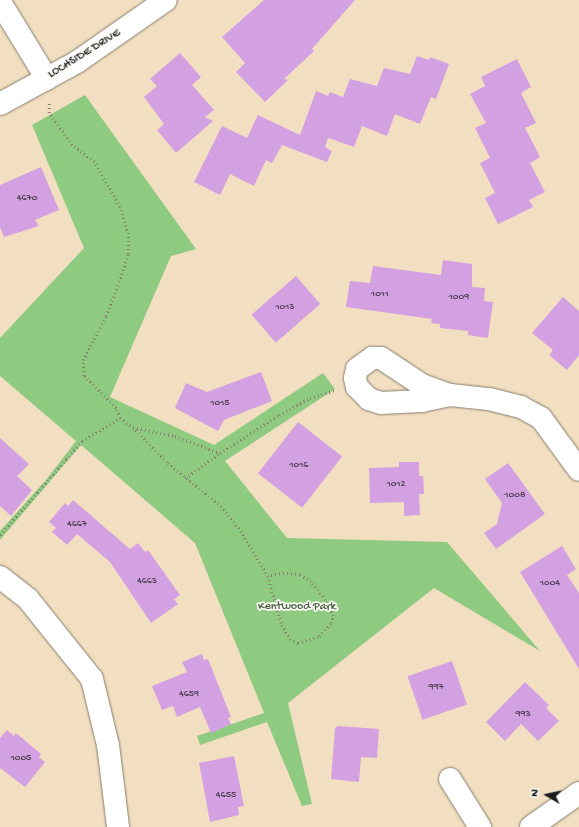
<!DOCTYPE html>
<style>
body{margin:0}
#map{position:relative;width:579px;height:827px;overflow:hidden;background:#f2dfc1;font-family:"Gochi Hand",sans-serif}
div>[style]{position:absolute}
.green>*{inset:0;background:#8eca7f}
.building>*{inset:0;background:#d3a1e2;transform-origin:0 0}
.path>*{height:2.5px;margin-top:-1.25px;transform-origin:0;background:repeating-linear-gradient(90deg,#877e6e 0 1px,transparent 0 4px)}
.roads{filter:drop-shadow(0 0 1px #877e6e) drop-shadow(0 0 1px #877e6e)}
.street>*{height:22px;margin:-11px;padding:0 11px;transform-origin:11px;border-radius:11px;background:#fff}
span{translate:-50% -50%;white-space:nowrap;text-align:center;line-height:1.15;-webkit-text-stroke:3.5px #fdfcf7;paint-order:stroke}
.number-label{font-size:10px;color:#4a3d4e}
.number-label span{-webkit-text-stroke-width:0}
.street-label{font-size:12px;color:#1c1c1c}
.park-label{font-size:12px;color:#4a6244}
.north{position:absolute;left:527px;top:775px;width:40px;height:40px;-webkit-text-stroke:3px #fdfcf7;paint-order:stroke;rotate:279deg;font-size:11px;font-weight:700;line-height:16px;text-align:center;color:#1c1c1c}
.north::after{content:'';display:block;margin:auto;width:14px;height:18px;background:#1c1c1c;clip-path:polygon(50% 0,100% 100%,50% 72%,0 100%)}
</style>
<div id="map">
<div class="green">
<div style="clip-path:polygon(85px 95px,196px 249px,171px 256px,110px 397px,214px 445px,323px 373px,335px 389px,225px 461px,287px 538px,447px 542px,540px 651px,434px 588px,288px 703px,312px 804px,302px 806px,267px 722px,200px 745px,197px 736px,264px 713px,195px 543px,81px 445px,0 540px,0 531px,46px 480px,76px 441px,0 376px,0 338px,84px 248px,32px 125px)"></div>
</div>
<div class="building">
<div style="clip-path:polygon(264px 0,355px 0,312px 49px,314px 51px,284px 79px,288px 80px,265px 102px,236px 72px,245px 63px,222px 37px)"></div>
<div style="clip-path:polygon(180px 53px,201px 77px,192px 85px,214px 110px,205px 117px,213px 121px,176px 153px,157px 130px,164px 124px,144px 97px,157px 86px,150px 79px)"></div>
<div style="clip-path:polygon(417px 56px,429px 60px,430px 57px,449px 64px,436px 99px,431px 97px,420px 124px,395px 114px,387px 136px,362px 126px,354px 147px,328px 138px,325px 147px,332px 151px,327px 162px,282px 145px,272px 163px,266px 160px,254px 186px,230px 174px,220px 195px,194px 182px,222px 126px,247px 138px,258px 115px,300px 135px,316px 91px,328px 96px,330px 92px,343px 97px,350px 79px,377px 86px,384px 68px,410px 74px)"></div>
<div style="clip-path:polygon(517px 59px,531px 87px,521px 93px,536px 123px,525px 128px,540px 157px,530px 163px,545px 192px,529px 200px,533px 207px,498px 224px,485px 198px,495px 193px,480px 163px,490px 158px,475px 128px,486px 123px,470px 94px,485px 86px,481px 77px)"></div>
<div style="clip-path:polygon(41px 167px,59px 210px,35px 220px,39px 226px,4px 237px,0 227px,0 185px)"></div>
<div style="clip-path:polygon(443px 260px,472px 264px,472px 287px,485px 288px,484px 301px,493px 302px,488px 338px,468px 335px,468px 331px,440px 328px,440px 324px,431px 323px,432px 319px,346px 307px,350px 281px,370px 283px,373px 266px,441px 275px)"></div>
<div style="left:296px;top:276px;width:37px;height:59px;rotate:49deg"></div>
<div style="clip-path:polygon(563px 297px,579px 311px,579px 355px,567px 370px,549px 355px,553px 350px,532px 333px)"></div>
<div style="clip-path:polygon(261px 372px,272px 401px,224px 420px,218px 431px,175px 408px,186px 383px,207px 392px)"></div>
<div style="left:298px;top:422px;width:56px;height:65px;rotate:38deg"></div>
<div style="clip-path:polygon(0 438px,29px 464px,17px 476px,32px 490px,11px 516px,0 506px)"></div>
<div style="clip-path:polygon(399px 462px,419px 462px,419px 476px,423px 476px,424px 494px,419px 494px,420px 515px,404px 516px,404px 502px,370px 503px,369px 468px,399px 467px)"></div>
<div style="clip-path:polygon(508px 463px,545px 514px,496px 549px,484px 533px,497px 524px,502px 503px,485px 479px)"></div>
<div style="clip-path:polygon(73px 500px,130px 549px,138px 543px,145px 552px,148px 550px,180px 595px,174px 599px,178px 604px,151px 623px,110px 562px,77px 534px,67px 545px,52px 532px,56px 528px,49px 522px,65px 503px,68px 506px)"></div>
<div style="clip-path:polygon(562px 546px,576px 569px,567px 575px,579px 593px,579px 669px,520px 572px)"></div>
<div style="clip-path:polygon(202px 654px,204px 660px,208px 659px,231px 717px,228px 718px,231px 724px,211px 733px,200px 707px,177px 717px,173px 706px,162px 710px,152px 686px,187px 672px,182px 662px)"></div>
<div style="left:452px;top:661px;width:46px;height:47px;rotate:71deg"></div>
<div style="clip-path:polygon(525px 682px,549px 705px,546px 708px,559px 721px,538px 741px,521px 724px,505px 741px,486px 722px)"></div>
<div style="clip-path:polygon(338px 726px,379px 729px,377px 758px,361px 757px,359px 782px,331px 779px,335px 728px)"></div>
<div style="clip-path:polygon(7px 730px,14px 736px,16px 733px,41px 754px,39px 757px,45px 762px,25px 787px,0 768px,0 738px)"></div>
<div style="clip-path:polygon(234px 756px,244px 806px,238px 807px,239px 815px,210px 822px,199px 763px)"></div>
</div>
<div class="path">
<div style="left:120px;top:418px;width:16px;rotate:35deg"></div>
<div style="left:133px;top:427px;width:43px;rotate:12.1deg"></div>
<div style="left:175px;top:436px;width:48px;rotate:20.7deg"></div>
<div style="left:220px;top:453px;width:70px;rotate:-32.8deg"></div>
<div style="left:279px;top:415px;width:35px;rotate:-29deg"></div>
<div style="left:310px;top:398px;width:26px;rotate:-18deg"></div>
<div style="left:133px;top:427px;width:50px;rotate:45.8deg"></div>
<div style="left:168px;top:463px;width:68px;rotate:39.1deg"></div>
<div style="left:221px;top:506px;width:32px;rotate:51deg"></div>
<div style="left:241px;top:531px;width:52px;rotate:59deg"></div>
<div style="left:268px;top:576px;width:51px;rotate:74.1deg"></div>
<div style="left:282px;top:625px;width:16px;rotate:60deg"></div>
<div style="left:290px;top:639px;width:9px;rotate:27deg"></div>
<div style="left:298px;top:643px;width:22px;rotate:-18deg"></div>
<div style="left:319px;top:636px;width:18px;rotate:-47deg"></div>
<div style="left:331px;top:623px;width:7px;rotate:-74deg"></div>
<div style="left:333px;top:616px;width:14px;rotate:-111deg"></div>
<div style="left:328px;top:603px;width:27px;rotate:-129deg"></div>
<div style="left:311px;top:582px;width:13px;rotate:-148deg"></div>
<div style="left:300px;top:575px;width:16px;rotate:-173deg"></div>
<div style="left:284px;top:573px;width:16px;rotate:169deg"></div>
<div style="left:185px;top:478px;width:43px;rotate:-35.5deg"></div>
<div style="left:0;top:535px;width:125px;rotate:-48.9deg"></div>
<div style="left:82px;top:441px;width:44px;rotate:-31.2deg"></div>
<div style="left:120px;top:418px;width:11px;rotate:-112deg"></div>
<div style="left:116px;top:408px;width:45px;rotate:-135deg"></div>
<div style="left:84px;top:376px;width:16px;rotate:-94deg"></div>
<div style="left:83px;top:360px;width:50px;rotate:-62.4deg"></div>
<div style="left:106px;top:316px;width:36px;rotate:-69deg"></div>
<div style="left:119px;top:282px;width:29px;rotate:-72deg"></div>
<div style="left:128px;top:254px;width:20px;rotate:-90deg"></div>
<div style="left:128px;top:234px;width:28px;rotate:-107deg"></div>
<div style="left:120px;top:207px;width:52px;rotate:-120deg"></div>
<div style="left:94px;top:162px;width:28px;rotate:-142deg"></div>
<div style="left:72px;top:145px;width:39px;rotate:-126deg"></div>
<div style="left:49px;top:113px;width:12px;rotate:-90deg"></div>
</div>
<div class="roads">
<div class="street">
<div style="left:0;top:2px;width:90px;rotate:58.6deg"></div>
<div style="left:0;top:104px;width:88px;rotate:-28.6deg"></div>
<div style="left:77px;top:62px;width:108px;rotate:-34.9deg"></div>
<div style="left:372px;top:358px;width:9px"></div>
<div style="left:381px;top:358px;width:49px;rotate:33.4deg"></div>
<div style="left:422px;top:385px;width:30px;rotate:20deg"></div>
<div style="left:450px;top:395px;width:29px;rotate:168deg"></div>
<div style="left:422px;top:401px;width:41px;rotate:177.2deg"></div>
<div style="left:381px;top:403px;width:13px;rotate:-162deg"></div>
<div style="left:369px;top:399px;width:17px;rotate:-135deg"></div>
<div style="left:357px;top:387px;width:9px;rotate:-103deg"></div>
<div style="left:355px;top:378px;width:9px;rotate:-77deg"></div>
<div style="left:357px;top:369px;width:19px;rotate:-36deg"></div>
<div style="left:450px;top:395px;width:39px;rotate:6deg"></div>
<div style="left:489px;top:399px;width:33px;rotate:14deg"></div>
<div style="left:521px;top:407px;width:23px;rotate:29deg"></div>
<div style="left:541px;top:418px;width:64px;rotate:53.8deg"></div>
<div style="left:0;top:577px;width:36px;rotate:38deg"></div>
<div style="left:28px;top:599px;width:102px;rotate:51.3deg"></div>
<div style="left:92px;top:679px;width:68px;rotate:76.4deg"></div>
<div style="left:108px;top:745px;width:83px;rotate:83deg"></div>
<div style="left:450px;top:779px;width:57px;rotate:58deg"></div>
<div style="left:531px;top:827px;width:59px;rotate:-35.3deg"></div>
</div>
</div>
<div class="number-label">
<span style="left:27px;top:199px">4670</span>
<span style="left:380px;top:295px">1011</span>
<span style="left:459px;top:298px">1009</span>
<span style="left:285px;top:308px">1013</span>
<span style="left:220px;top:404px">1015</span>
<span style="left:299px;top:466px">1016</span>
<span style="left:396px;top:485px">1012</span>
<span style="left:515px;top:496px">1008</span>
<span style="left:77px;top:525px">4667</span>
<span style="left:147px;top:582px">4663</span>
<span style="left:550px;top:584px">1004</span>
<span style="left:436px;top:688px">997</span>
<span style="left:189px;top:695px">4659</span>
<span style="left:523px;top:715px">993</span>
<span style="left:21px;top:759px">1005</span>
<span style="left:226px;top:796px">4655</span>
</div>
<div class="street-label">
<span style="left:85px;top:55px;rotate:-32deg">LOCHSIDE DRIVE</span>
</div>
<div class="park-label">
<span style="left:297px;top:608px">Kentwood Park</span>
</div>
<div class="north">N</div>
</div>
